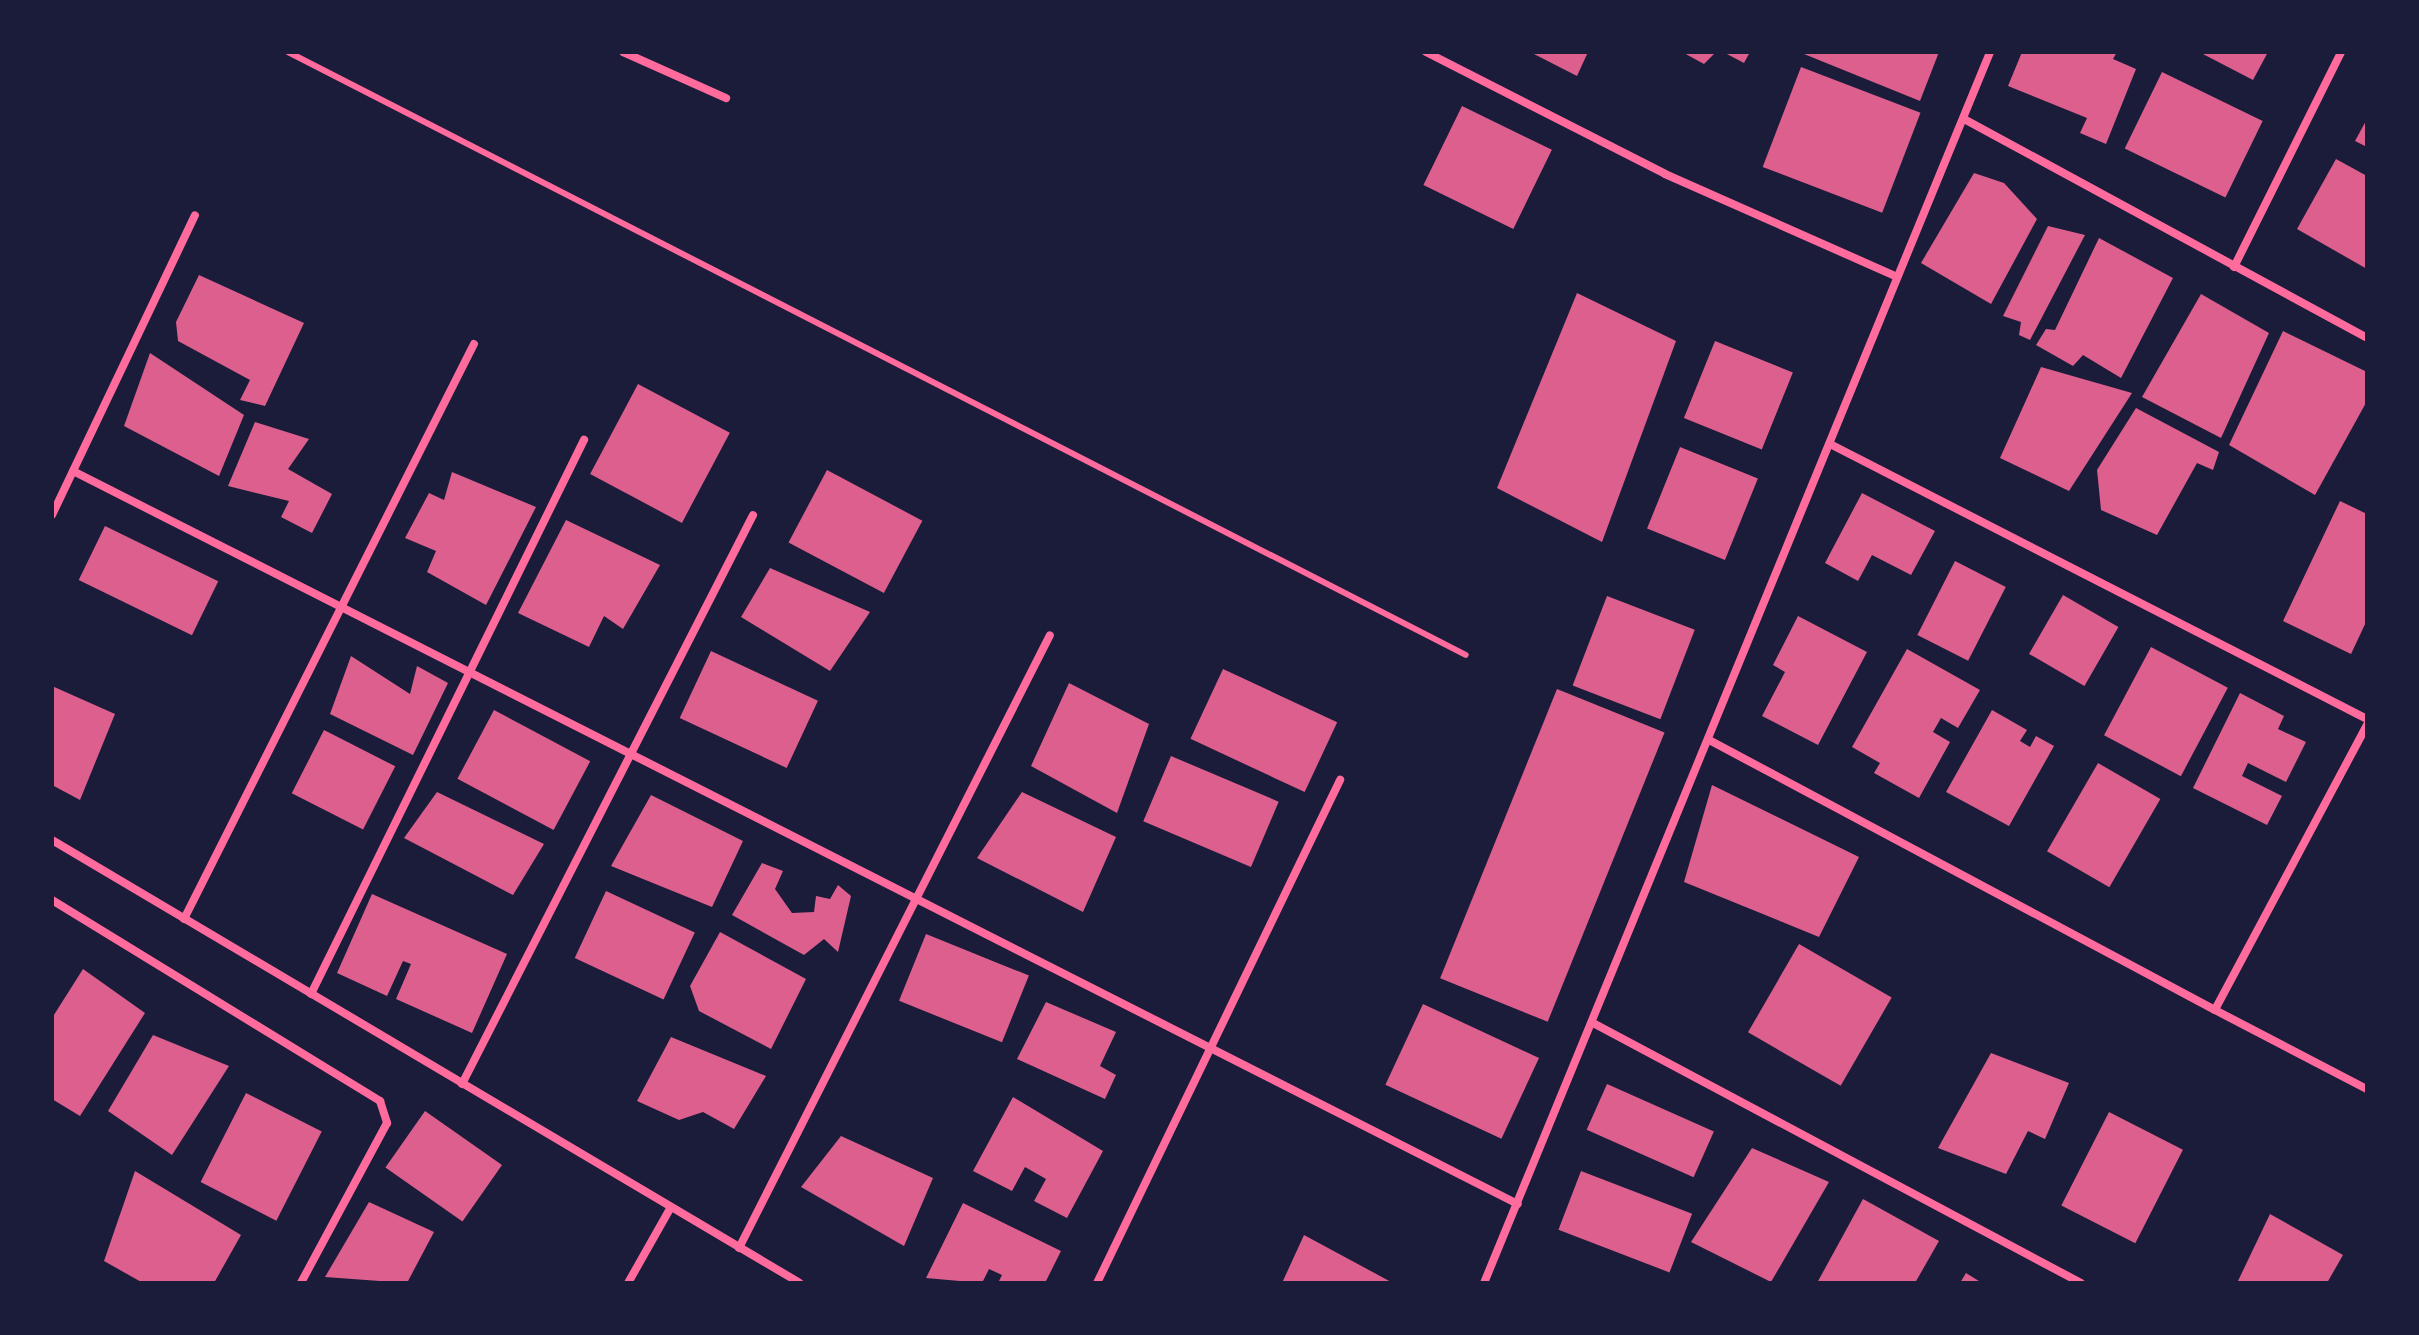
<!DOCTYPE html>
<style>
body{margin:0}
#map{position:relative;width:2419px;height:1335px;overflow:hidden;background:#1b1b3a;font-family:"Sofia Sans Condensed",sans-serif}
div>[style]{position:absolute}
.building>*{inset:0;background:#dd5f8e;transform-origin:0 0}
.service>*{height:6px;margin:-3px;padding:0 3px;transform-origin:3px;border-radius:3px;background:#ff6b9d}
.minor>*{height:8px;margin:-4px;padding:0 4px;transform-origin:4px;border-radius:4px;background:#ff6b9d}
span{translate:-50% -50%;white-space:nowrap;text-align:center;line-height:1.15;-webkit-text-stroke:8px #1b1b3a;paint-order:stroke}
.frame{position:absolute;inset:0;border:54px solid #1b1b3a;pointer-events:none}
</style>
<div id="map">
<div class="building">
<div style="clip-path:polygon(1530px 52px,1588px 52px,1577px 76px)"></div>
<div style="clip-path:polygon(1682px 52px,1716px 52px,1704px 64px)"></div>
<div style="clip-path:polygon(1723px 52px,1750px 52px,1744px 63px)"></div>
<div style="clip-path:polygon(1799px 52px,1939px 52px,1920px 101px)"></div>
<div style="clip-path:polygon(2022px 52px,2117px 52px,2113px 59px,2136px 69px,2106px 144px,2080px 133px,2087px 118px,2008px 86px)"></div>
<div style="clip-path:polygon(2199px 52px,2268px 52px,2253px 80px)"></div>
<div style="left:1801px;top:67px;width:128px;height:107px;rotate:21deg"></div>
<div style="left:2162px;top:72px;width:112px;height:85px;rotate:26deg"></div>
<div style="left:1462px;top:106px;width:100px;height:88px;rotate:26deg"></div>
<div style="clip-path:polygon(2367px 119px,2367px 147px,2355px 141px)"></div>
<div style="clip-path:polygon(2336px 159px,2367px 176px,2367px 269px,2297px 229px)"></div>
<div style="clip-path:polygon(1974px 173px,2004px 183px,2037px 219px,1991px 304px,1921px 263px)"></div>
<div style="clip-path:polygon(2048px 226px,2085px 235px,2030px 340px,2019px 335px,2021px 322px,2003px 316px)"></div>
<div style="clip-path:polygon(2099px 238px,2173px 278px,2121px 378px,2083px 355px,2073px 366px,2036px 345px,2046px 329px,2055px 330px)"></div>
<div style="clip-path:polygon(199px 275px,304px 323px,265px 406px,240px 400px,250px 380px,178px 341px,176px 322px)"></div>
<div style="clip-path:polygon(1577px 293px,1676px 341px,1602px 542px,1497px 488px)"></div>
<div style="clip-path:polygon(2201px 294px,2269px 333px,2221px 438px,2142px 397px)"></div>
<div style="clip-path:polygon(2283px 331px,2367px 372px,2367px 401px,2315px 495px,2229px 445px)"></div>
<div style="left:1715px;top:341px;width:84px;height:83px;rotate:22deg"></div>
<div style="clip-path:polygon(150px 353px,244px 415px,219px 476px,124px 426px)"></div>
<div style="clip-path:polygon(2041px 367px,2132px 393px,2069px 491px,2000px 458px)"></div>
<div style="left:638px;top:384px;width:104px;height:102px;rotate:28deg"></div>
<div style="clip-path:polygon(2136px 408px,2219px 452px,2213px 470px,2197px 463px,2157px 535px,2101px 510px,2097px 470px)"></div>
<div style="clip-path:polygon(255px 422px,309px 439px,288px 469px,332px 494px,312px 533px,281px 517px,289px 501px,228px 486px)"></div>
<div style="left:1680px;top:447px;width:84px;height:88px;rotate:22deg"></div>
<div style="left:827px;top:470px;width:108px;height:82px;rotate:28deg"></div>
<div style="clip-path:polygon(452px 472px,536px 507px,486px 605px,427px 572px,436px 551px,405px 538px,429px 493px,444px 500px)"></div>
<div style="clip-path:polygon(1862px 493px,1935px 531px,1911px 575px,1872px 555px,1858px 581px,1825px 563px)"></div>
<div style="clip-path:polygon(2340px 501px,2367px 514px,2367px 620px,2351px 654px,2283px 621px)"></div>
<div style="clip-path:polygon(566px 520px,660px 565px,623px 629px,604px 616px,589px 647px,518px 613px)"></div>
<div style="left:105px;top:526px;width:126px;height:60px;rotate:26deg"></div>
<div style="left:1955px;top:561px;width:57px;height:83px;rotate:27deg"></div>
<div style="clip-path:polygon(770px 568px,870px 612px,830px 671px,741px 617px)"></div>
<div style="left:2063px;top:595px;width:64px;height:68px;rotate:30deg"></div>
<div style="left:1607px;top:596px;width:94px;height:96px;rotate:21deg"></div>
<div style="clip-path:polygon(1798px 616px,1867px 652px,1818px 745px,1762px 716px,1785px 672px,1773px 665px)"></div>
<div style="left:2151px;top:647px;width:87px;height:100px;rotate:28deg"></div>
<div style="clip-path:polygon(1907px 649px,1980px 690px,1958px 728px,1941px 718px,1933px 732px,1950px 742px,1919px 798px,1874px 773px,1880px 763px,1852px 747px)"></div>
<div style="left:711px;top:651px;width:118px;height:74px;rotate:25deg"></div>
<div style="clip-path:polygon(351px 656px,410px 694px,417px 666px,448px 683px,413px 755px,330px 714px)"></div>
<div style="left:1223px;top:669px;width:126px;height:77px;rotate:25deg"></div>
<div style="clip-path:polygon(1069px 683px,1149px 724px,1117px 813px,1031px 766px)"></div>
<div style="clip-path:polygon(52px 686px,115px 714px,80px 800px,52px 785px)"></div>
<div style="left:1557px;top:689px;width:116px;height:312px;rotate:22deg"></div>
<div style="clip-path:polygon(2240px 693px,2284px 716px,2278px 729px,2306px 742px,2286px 782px,2248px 763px,2242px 776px,2282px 796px,2267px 825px,2193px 788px)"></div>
<div style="left:494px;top:710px;width:109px;height:78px;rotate:28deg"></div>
<div style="clip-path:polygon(1992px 710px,2027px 730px,2020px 741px,2030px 747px,2036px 736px,2054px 746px,2009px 826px,1946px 792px)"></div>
<div style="left:324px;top:730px;width:80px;height:71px;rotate:27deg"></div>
<div style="left:1171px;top:756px;width:117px;height:71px;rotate:23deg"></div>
<div style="left:2098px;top:763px;width:72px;height:102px;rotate:30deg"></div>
<div style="clip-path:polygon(1712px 785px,1859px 857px,1819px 937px,1684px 882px)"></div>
<div style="clip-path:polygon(437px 792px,544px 844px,513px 895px,404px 838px)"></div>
<div style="clip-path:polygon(1022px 792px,1116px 837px,1083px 912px,977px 858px)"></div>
<div style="clip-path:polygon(651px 795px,743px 841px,712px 907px,611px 866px)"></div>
<div style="clip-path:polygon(762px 863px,783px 871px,775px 889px,792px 913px,814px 912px,816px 896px,830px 899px,838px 885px,851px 896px,838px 952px,824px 939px,804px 955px,732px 915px)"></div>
<div style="left:606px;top:891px;width:98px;height:74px;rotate:25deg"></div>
<div style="clip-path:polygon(372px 894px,507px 954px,472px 1033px,396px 999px,411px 964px,403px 961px,387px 996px,337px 973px)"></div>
<div style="clip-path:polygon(720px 932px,806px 979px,771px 1049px,699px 1011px,690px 986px)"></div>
<div style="left:926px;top:934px;width:111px;height:72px;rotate:22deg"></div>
<div style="left:1799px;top:944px;width:107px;height:102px;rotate:30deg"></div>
<div style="clip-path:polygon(83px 969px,145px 1013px,80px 1116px,52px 1099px,52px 1018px)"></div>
<div style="clip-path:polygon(1046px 1002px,1116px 1032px,1100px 1066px,1116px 1075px,1105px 1099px,1017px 1059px)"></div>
<div style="left:1423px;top:1004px;width:128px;height:89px;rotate:25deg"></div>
<div style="clip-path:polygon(153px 1035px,229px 1066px,172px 1155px,108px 1111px)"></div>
<div style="clip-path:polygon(671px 1037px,766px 1076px,734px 1129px,703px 1112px,679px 1120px,637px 1101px)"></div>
<div style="clip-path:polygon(1991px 1053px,2069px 1083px,2045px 1139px,2028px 1131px,2006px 1174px,1938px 1148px)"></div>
<div style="left:1607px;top:1084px;width:117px;height:50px;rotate:24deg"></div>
<div style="left:246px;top:1093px;width:85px;height:100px;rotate:27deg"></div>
<div style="clip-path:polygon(1013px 1097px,1103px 1151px,1067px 1218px,1034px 1201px,1046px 1179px,1025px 1167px,1012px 1191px,973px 1171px)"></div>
<div style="left:425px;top:1111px;width:94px;height:69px;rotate:35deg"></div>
<div style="left:2109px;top:1112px;width:83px;height:105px;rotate:27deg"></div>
<div style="clip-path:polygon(841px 1136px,933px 1178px,904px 1246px,801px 1187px)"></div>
<div style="clip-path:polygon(1752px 1148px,1829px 1182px,1771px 1282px,1691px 1242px)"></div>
<div style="clip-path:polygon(135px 1171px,241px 1235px,214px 1283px,143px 1283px,104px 1261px)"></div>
<div style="left:1581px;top:1171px;width:119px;height:63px;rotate:21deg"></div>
<div style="clip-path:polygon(1863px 1199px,1939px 1241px,1915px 1283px,1817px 1283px)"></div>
<div style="clip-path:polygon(369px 1202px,434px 1232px,407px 1283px,325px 1277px)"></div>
<div style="clip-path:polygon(963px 1203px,1061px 1251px,1045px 1283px,998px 1283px,1002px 1275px,989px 1269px,982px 1283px,926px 1278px)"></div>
<div style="clip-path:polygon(2270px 1214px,2343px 1255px,2327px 1283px,2237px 1283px)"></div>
<div style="clip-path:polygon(1304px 1235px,1393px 1283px,1282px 1283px)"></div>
<div style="clip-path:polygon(1966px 1273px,1982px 1283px,1960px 1283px)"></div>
</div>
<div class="service">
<div style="left:288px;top:52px;width:1323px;rotate:27.11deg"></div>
</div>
<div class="minor">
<div style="left:623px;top:52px;width:113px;rotate:24.1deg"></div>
<div style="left:1426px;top:52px;width:268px;rotate:27deg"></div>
<div style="left:1665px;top:174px;width:252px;rotate:23.9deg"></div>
<div style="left:1964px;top:119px;width:459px;rotate:28.5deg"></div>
<div style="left:2234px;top:267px;width:240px;rotate:-63.5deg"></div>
<div style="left:1830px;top:444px;width:603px;rotate:27.12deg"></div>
<div style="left:73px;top:471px;width:1620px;rotate:26.9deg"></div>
<div style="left:52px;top:515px;width:332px;rotate:-64.5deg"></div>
<div style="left:2367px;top:725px;width:323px;rotate:118.1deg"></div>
<div style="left:2215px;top:1010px;width:171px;rotate:27.5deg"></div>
<div style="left:1711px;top:741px;width:571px;rotate:28.09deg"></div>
<div style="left:52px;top:840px;width:869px;rotate:30.64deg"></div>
<div style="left:52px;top:900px;width:385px;rotate:31.5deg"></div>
<div style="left:380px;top:1101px;width:23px;rotate:72deg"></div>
<div style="left:387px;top:1123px;width:182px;rotate:118.3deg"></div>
<div style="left:184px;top:919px;width:644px;rotate:-63.24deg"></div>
<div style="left:311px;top:994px;width:618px;rotate:-63.77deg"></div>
<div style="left:1593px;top:1023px;width:553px;rotate:28.05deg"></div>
<div style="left:462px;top:1084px;width:639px;rotate:-62.91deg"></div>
<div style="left:739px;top:1248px;width:687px;rotate:-63.1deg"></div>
<div style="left:628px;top:1283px;width:87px;rotate:-60.5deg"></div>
<div style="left:1097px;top:1283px;width:559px;rotate:-64.21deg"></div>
<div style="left:1484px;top:1283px;width:1331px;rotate:-67.65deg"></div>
</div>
<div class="frame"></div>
</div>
